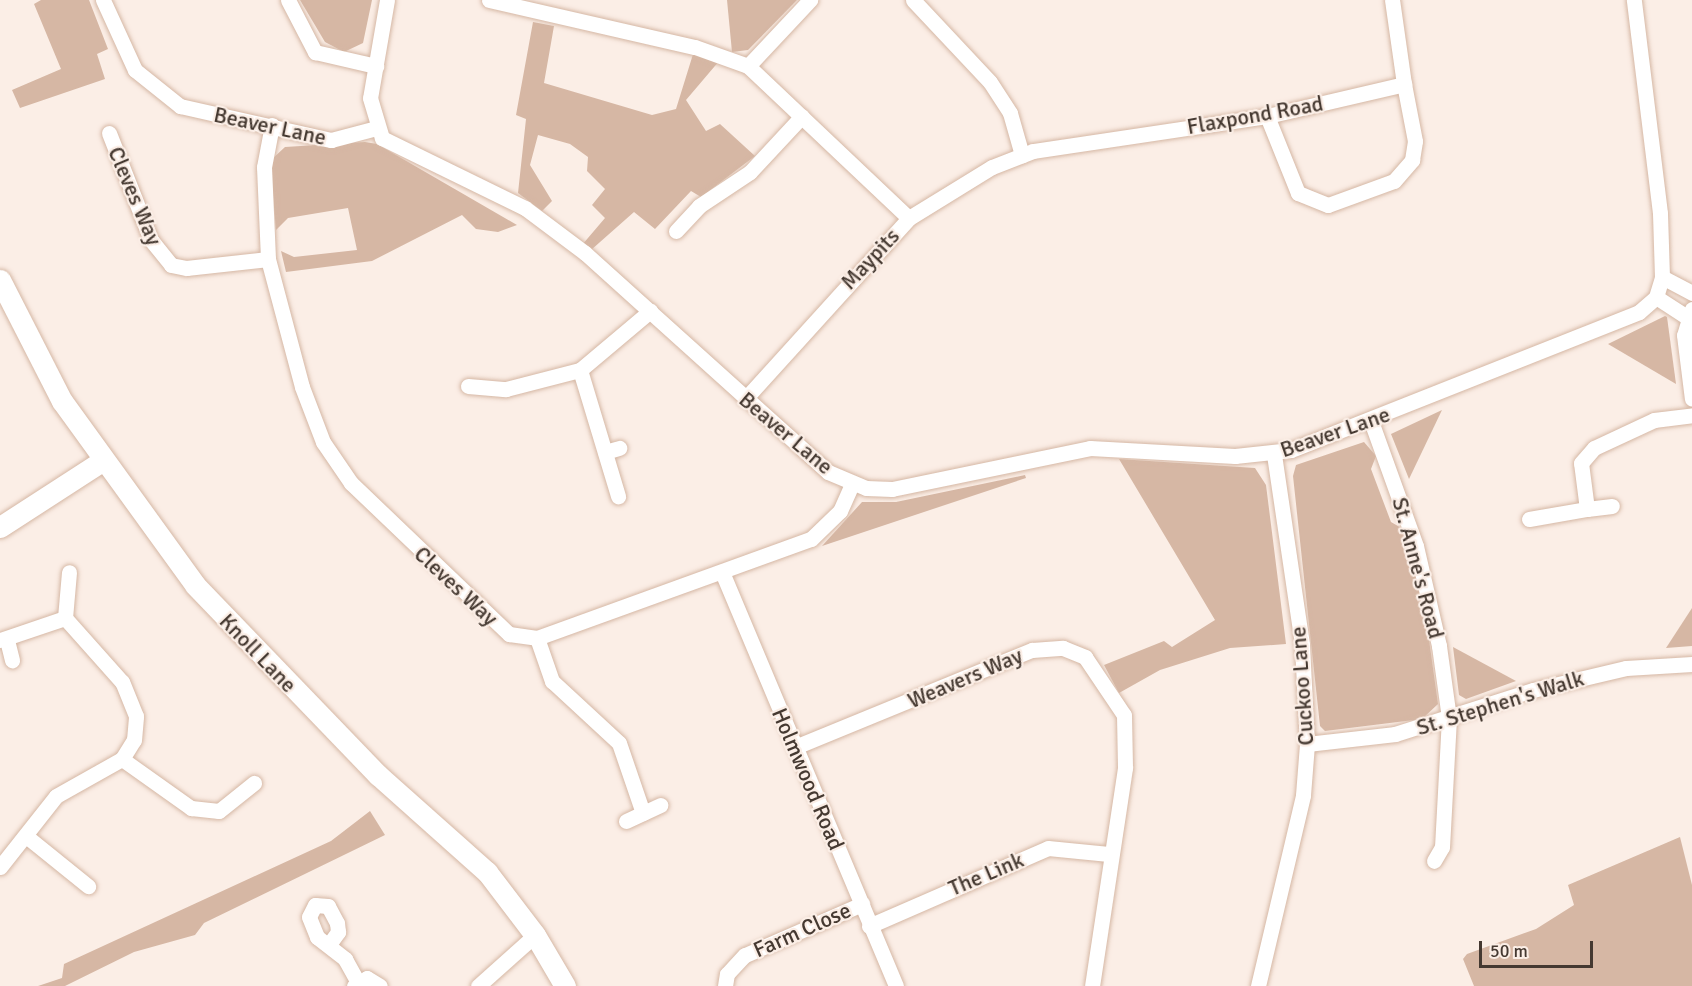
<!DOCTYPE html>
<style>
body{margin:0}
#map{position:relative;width:1692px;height:986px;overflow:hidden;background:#fbeee6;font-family:Signika,sans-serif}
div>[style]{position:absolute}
.green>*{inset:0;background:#d6b7a4}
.roads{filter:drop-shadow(0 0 2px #d5b7a4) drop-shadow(0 0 2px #d5b7a4)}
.street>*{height:15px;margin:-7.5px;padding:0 7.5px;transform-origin:7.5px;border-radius:7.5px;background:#fff}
.secondary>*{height:21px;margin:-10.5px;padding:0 10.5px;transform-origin:10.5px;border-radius:10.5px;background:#fff}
span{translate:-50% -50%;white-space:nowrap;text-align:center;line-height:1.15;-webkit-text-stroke:4.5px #fbeee6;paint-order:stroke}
.street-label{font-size:22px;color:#453931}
.scale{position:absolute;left:1479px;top:941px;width:114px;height:27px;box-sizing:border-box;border:3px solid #453931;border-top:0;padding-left:8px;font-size:18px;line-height:21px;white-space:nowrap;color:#453931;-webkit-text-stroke:4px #fbeee6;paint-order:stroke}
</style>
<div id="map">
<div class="green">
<div style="clip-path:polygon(41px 0,89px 0,108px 49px,97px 54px,105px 79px,20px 108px,12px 90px,61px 69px,34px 4px)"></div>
<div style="clip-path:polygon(300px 0,372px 0,363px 43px,344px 52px,325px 42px)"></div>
<div style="clip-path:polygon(727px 0,797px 0,748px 50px,732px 52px)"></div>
<div style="clip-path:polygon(533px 22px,554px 26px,544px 83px,652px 115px,676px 109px,694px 51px,720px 60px,686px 100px,706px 131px,720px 124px,755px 156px,701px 197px,691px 191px,655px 229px,634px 212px,591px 250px,582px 245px,605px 218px,592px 205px,605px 189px,587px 171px,588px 157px,570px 144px,538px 135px,530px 165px,552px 201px,542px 211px,518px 193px,526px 119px,516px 115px)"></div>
<div style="clip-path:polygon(365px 142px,377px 144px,517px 225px,498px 232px,476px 229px,462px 215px,372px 261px,286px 272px,281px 251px,294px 257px,357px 250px,348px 208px,288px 218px,276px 230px,270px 161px,285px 147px)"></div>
<div style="clip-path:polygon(1665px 316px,1667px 317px,1676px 384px,1608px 344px)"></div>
<div style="clip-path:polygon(1442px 410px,1409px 479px,1391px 434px)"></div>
<div style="clip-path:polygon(1364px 442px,1376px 456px,1371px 469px,1391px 522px,1403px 529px,1425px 611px,1438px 704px,1422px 719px,1325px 731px,1320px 726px,1293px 476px,1296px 465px)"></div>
<div style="clip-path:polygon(1119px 459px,1255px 468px,1266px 485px,1286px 644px,1230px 648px,1160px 670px,1119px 693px,1104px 665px,1164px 641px,1172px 647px,1215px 620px)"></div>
<div style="clip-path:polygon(1025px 475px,1026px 478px,822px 546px,862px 502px,896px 502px)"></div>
<div style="clip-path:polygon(1692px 608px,1692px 646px,1666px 648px)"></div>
<div style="clip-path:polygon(1453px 647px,1516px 681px,1466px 699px,1459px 695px)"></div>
<div style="clip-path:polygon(370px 811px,385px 835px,204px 923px,195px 935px,134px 952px,65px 986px,38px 986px,62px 978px,64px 964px,331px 841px)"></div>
<div style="clip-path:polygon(1680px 837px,1692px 885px,1692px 986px,1474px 986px,1463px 959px,1467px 954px,1536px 929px,1574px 905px,1568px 885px)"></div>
</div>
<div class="roads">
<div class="street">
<div style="left:103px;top:0;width:77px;rotate:65.4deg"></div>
<div style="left:135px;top:70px;width:58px;rotate:38.7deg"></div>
<div style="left:180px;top:106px;width:155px;rotate:12.7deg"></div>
<div style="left:331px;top:140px;width:47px;rotate:-14.9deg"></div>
<div style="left:288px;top:0;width:59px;rotate:62.6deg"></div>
<div style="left:315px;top:52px;width:63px;rotate:12.9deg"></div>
<div style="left:387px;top:0;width:99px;rotate:99.8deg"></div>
<div style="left:370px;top:98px;width:42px;rotate:73.3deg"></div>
<div style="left:382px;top:138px;width:159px;rotate:26.1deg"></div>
<div style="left:525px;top:208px;width:75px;rotate:36.9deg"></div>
<div style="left:585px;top:253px;width:327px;rotate:42deg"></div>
<div style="left:828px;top:472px;width:41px;rotate:22.8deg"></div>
<div style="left:866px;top:488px;width:26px;rotate:2deg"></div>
<div style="left:892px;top:489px;width:202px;rotate:-11.7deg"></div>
<div style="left:1090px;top:448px;width:145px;rotate:3.2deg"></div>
<div style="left:1235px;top:456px;width:56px;rotate:-6.1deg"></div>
<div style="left:1291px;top:450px;width:374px;rotate:-21.6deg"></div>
<div style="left:1639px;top:312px;width:23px;rotate:-41deg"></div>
<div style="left:1656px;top:297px;width:21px;rotate:-73deg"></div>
<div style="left:1662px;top:277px;width:64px;rotate:-91.8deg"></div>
<div style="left:1660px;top:213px;width:215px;rotate:-97deg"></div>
<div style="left:489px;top:0;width:211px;rotate:12.9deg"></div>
<div style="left:695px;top:47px;width:56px;rotate:19.7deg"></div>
<div style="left:748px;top:66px;width:221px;rotate:43.4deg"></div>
<div style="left:913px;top:0;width:112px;rotate:46.8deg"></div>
<div style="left:990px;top:82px;width:37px;rotate:57deg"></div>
<div style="left:1010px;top:113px;width:44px;rotate:74.1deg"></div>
<div style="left:748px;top:66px;width:91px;rotate:-46.8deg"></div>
<div style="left:1267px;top:116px;width:83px;rotate:68.1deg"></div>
<div style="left:1298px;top:193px;width:32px;rotate:22deg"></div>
<div style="left:1328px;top:205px;width:70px;rotate:-20deg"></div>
<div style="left:1394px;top:181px;width:28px;rotate:-49deg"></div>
<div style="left:1412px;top:160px;width:19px;rotate:-81deg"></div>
<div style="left:1415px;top:141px;width:58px;rotate:-100.9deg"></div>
<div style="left:272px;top:125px;width:43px;rotate:100.8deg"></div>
<div style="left:264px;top:167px;width:92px;rotate:87.5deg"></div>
<div style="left:268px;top:259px;width:132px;rotate:75.1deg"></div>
<div style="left:302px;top:387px;width:59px;rotate:69.1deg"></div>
<div style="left:323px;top:442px;width:50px;rotate:55.7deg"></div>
<div style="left:351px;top:483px;width:219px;rotate:43.7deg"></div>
<div style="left:509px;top:634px;width:28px;rotate:8deg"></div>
<div style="left:537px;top:638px;width:291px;rotate:-19.9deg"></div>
<div style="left:811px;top:539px;width:40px;rotate:-44deg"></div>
<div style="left:840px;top:511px;width:30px;rotate:-66deg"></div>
<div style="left:109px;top:133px;width:115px;rotate:68.6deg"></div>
<div style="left:151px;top:240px;width:32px;rotate:51deg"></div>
<div style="left:171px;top:265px;width:16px;rotate:11deg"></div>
<div style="left:187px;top:268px;width:81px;rotate:-6.3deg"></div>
<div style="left:676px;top:231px;width:34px;rotate:-47deg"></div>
<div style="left:699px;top:206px;width:61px;rotate:-33.7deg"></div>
<div style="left:750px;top:172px;width:76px;rotate:-47.1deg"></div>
<div style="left:1662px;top:277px;width:34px;rotate:28deg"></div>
<div style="left:1656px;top:297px;width:37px;rotate:33deg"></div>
<div style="left:1692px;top:309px;width:27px;rotate:107deg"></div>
<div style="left:1684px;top:335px;width:64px;rotate:82.9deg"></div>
<div style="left:580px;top:370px;width:132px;rotate:73.2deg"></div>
<div style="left:468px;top:386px;width:38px;rotate:5deg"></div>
<div style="left:506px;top:389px;width:76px;rotate:-14.4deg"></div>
<div style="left:580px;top:370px;width:92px;rotate:-40.1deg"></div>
<div style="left:745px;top:399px;width:244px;rotate:-47.8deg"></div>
<div style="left:909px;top:218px;width:97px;rotate:-31.6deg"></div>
<div style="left:992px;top:167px;width:44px;rotate:-21.3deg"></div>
<div style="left:1033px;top:151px;width:237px;rotate:-8.5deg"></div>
<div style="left:1267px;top:116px;width:141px;rotate:-13.1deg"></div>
<div style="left:1404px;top:84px;width:85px;rotate:-98.1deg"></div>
<div style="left:1371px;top:421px;width:133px;rotate:70.2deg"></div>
<div style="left:1416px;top:546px;width:103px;rotate:77deg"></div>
<div style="left:1439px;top:646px;width:73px;rotate:82.1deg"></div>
<div style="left:1449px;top:718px;width:129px;rotate:93.1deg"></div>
<div style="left:1442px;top:847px;width:16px;rotate:120deg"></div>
<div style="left:605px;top:452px;width:15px;rotate:-16deg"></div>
<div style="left:1587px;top:509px;width:25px;rotate:-7deg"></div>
<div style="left:1529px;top:519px;width:59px;rotate:-9.8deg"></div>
<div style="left:1587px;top:509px;width:46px;rotate:-97.4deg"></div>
<div style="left:1581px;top:463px;width:20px;rotate:-49deg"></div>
<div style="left:1594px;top:448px;width:66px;rotate:-25deg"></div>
<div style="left:1654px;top:420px;width:38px;rotate:-7deg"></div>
<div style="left:722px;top:572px;width:449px;rotate:67.2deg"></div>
<div style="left:537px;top:638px;width:46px;rotate:70.8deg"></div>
<div style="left:552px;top:681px;width:91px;rotate:42.8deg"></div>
<div style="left:619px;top:743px;width:74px;rotate:71.1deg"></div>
<div style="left:0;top:640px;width:69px;rotate:-18.7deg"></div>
<div style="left:7px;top:640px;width:21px;rotate:76deg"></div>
<div style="left:1307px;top:744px;width:89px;rotate:-6.5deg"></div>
<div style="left:1395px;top:734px;width:145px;rotate:-17.7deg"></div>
<div style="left:1533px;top:690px;width:96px;rotate:-13.3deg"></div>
<div style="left:1626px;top:668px;width:66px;rotate:-3.5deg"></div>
<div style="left:795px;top:747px;width:256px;rotate:-22.3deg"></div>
<div style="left:1032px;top:650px;width:31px;rotate:-4deg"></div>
<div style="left:1063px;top:648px;width:24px;rotate:22deg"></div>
<div style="left:1085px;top:657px;width:70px;rotate:56.1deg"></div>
<div style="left:1124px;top:715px;width:53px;rotate:88.9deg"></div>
<div style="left:1125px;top:768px;width:220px;rotate:98.6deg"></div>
<div style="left:122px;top:759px;width:85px;rotate:35.4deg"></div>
<div style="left:191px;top:808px;width:28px;rotate:6deg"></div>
<div style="left:219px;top:811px;width:45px;rotate:-38.7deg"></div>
<div style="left:626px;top:821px;width:38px;rotate:-25deg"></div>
<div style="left:26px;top:836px;width:80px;rotate:38.9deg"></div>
<div style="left:0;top:867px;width:90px;rotate:-51.7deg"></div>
<div style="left:56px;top:796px;width:76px;rotate:-29.3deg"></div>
<div style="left:122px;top:759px;width:22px;rotate:-58deg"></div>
<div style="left:134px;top:740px;width:24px;rotate:-85deg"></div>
<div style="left:136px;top:716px;width:37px;rotate:-112deg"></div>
<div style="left:122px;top:682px;width:86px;rotate:-131.7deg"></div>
<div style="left:65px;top:618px;width:46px;rotate:-85deg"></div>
<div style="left:869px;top:926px;width:195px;rotate:-23.5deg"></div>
<div style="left:1048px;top:848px;width:61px;rotate:5.6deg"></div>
<div style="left:330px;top:943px;width:14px;rotate:-54deg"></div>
<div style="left:338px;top:932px;width:9px;rotate:-96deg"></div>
<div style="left:337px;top:923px;width:19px;rotate:-118deg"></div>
<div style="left:328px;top:906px;width:13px;rotate:-176deg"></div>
<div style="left:315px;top:905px;width:13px;rotate:117deg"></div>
<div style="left:309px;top:917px;width:22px;rotate:68deg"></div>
<div style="left:317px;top:937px;width:36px;rotate:38deg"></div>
<div style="left:345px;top:959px;width:25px;rotate:61deg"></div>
<div style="left:354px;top:986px;width:15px;rotate:-32deg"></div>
<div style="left:367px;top:978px;width:15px;rotate:32deg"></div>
<div style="left:478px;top:986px;width:76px;rotate:-41.8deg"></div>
<div style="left:725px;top:986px;width:12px;rotate:-81deg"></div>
<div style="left:727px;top:974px;width:26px;rotate:-47deg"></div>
<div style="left:745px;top:955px;width:128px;rotate:-23.6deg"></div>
<div style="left:1258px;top:986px;width:196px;rotate:-76.7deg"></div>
<div style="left:1303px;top:795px;width:51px;rotate:-85.5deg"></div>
<div style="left:1307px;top:744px;width:100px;rotate:-92.9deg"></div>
<div style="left:1302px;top:644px;width:192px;rotate:-98.4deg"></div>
</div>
<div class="secondary">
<div style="left:0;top:280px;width:136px;rotate:62.9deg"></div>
<div style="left:62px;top:401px;width:227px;rotate:54.1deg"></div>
<div style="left:195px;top:585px;width:264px;rotate:46.1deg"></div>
<div style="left:378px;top:775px;width:146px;rotate:41.7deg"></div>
<div style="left:487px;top:872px;width:79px;rotate:52.7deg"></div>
<div style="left:535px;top:935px;width:59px;rotate:59.5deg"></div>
<div style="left:0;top:527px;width:121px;rotate:-32.9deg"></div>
</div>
</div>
<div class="street-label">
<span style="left:1255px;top:115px;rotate:-10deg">Flaxpond Road</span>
<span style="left:270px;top:126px;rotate:12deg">Beaver Lane</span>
<span style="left:135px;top:196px;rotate:67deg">Cleves Way</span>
<span style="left:870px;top:259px;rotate:-47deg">Maypits</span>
<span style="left:1335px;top:432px;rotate:-19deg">Beaver Lane</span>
<span style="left:786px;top:433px;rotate:40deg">Beaver Lane</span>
<span style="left:1418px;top:568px;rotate:75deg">St. Anne's Road</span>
<span style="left:456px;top:586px;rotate:43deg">Cleves Way</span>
<span style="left:258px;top:653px;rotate:46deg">Knoll Lane</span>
<span style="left:965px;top:678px;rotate:-23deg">Weavers Way</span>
<span style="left:1302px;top:686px;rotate:-94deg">Cuckoo Lane</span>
<span style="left:1500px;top:703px;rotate:-17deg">St. Stephen's Walk</span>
<span style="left:808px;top:779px;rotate:67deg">Holmwood Road</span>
<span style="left:986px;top:874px;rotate:-23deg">The Link</span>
<span style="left:802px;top:930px;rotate:-24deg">Farm Close</span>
</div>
<div class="scale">50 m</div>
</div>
